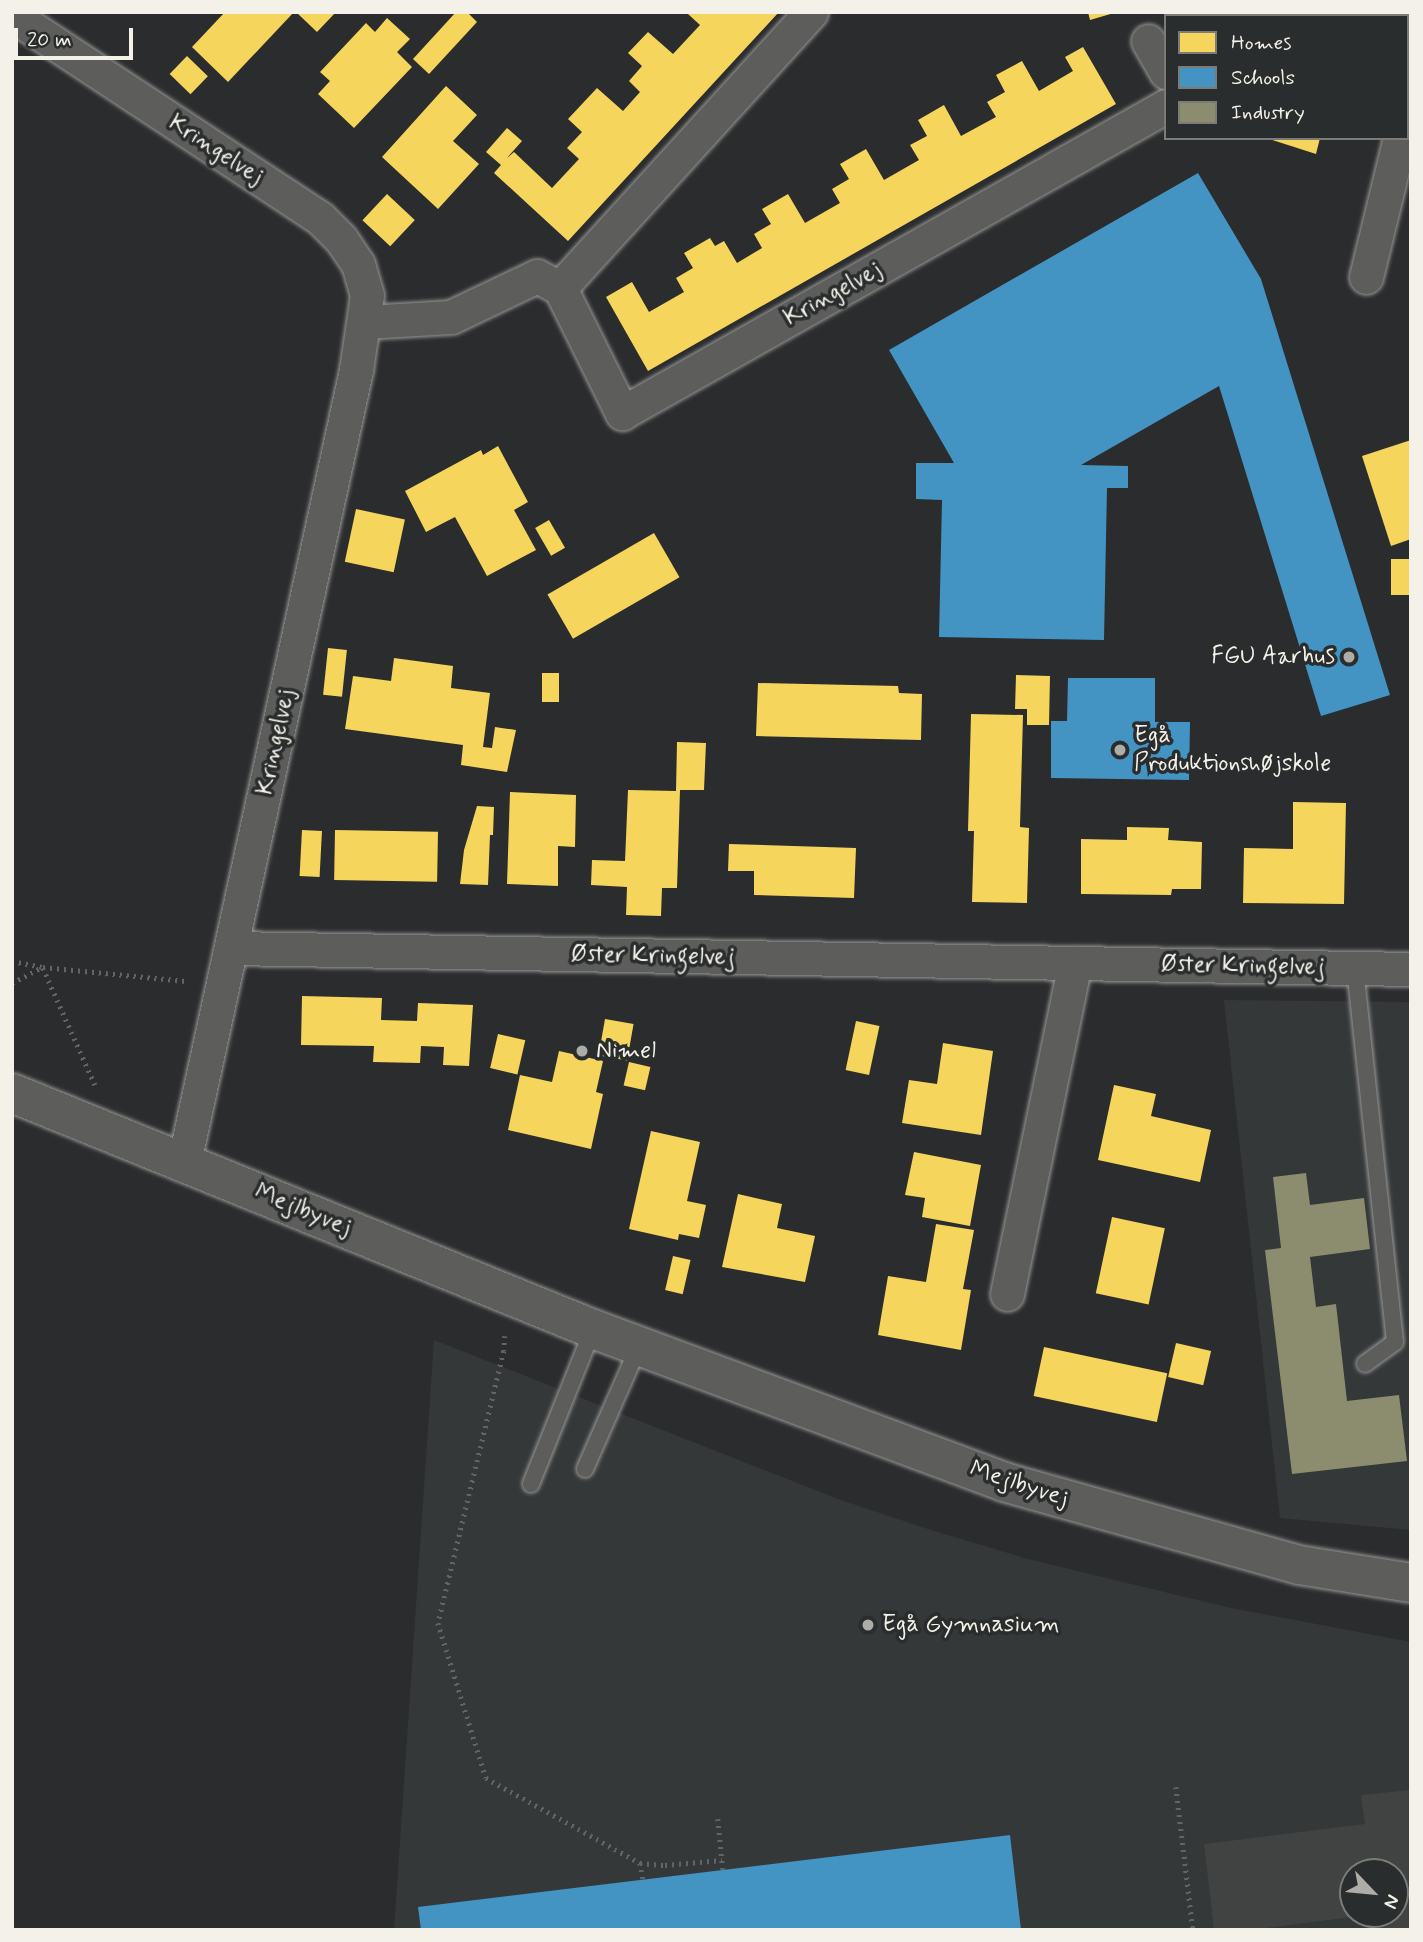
<!DOCTYPE html>
<meta charset="utf-8">
<style>
body{margin:0}
#map{position:relative;width:1423px;height:1942px;overflow:hidden;background:#2b2c2d;font-family:Mynerve,sans-serif}
div>[style]{position:absolute}
.built>*{inset:0;background:#353838}
.green>*{inset:0;background:#414242}
.homes>*{inset:0;background:#f6d55c;transform-origin:0 0}
.schools>*{inset:0;background:#4393c3}
.industry>*{inset:0;background:#8c8c6e}
.path>*{height:4.5px;margin-top:-2.25px;transform-origin:0;background:repeating-linear-gradient(90deg,#646464 0 2px,transparent 0 7px)}
.roads{filter:drop-shadow(0 0 2px #979796) drop-shadow(0 0 2px #979796)}
.lane>*{height:16px;margin:-8px;padding:0 8px;transform-origin:8px;border-radius:8px;background:#5d5d5c}
.street>*{height:33px;margin:-16.5px;padding:0 16.5px;transform-origin:16.5px;border-radius:16.5px;background:#5d5d5c}
.secondary>*{height:38px;margin:-19px;padding:0 19px;transform-origin:19px;border-radius:19px;background:#5d5d5c}
.dots>*{width:19px;height:19px;translate:-50% -50%;box-sizing:border-box;border:4px solid #2a2d2e;border-radius:50%}
span{translate:-50% -50%;white-space:nowrap;text-align:center;line-height:1.15;-webkit-text-stroke:7px #2a2d2e;paint-order:stroke}
.street-label{font-size:24px;color:#f4f1e8}
.poi-label{font-size:24px;color:#f4f1e8}
.right{translate:-100% -50%;text-align:right}
.left{translate:0 -50%;text-align:left}
.frame{position:absolute;inset:0;border:14px solid #f4f1e8;pointer-events:none}
.legend{position:absolute;left:1164px;top:14px;width:245px;height:126px;box-sizing:border-box;background:#2a2d2e;border:2px solid #7b7b78;margin:0;padding:9px 12px;list-style:none;font-size:21px;color:#f4f1e8}
.legend li{display:flex;align-items:center;gap:14px;height:35px}
.legend b{width:35px;border:2px solid #7b7b78}
.north{position:absolute;left:1339px;top:1858px;width:70px;height:70px;box-sizing:border-box;background:#2a2d2e;border:2px solid #7b7b78;border-radius:50%;rotate:116deg;font-size:19px;font-weight:700;line-height:28px;text-align:center;color:#f4f1e8}
.north::after{content:'';display:block;margin:auto;width:24px;height:32px;background:#aeaca7;clip-path:polygon(50% 0,100% 100%,50% 72%,0 100%)}
.scale{position:absolute;left:14px;top:28px;width:119px;height:32px;box-sizing:border-box;border:4px solid #f4f1e8;border-top:0;padding-left:9px;font-size:21px;line-height:24px;white-space:nowrap;color:#f4f1e8;-webkit-text-stroke:5px #2a2d2e;paint-order:stroke}
</style>
<div id="map">
<div class="built">
<div style="clip-path:polygon(1224px 1000px,1411px 1002px,1411px 1530px,1280px 1518px)"></div>
<div style="clip-path:polygon(evenodd,434px 1340px,838px 1499px,931px 1530px,1028px 1559px,1231px 1608px,1411px 1642px,1411px 1930px,394px 1930px,434px 1340px,1353px 1872px,1395px 1872px,1395px 1914px,1353px 1914px,1353px 1872px)"></div>
</div>
<div class="green">
<div style="clip-path:polygon(evenodd,1411px 1790px,1411px 1930px,1377px 1930px,1375px 1914px,1250px 1930px,1214px 1930px,1204px 1844px,1365px 1824px,1361px 1795px,1411px 1790px,1353px 1872px,1395px 1872px,1395px 1914px,1353px 1914px,1353px 1872px)"></div>
</div>
<div class="homes">
<div style="clip-path:polygon(225px 12px,294px 12px,228px 82px,192px 47px)"></div>
<div style="clip-path:polygon(296px 12px,336px 12px,317px 32px)"></div>
<div style="clip-path:polygon(456px 12px,467px 12px,477px 22px,429px 74px,413px 59px)"></div>
<div style="clip-path:polygon(690px 12px,779px 12px,568px 241px,494px 173px,501px 165px,486px 152px,507px 128px,522px 141px,507px 158px,514px 152px,552px 188px,579px 159px,567px 148px,582px 132px,568px 119px,597px 88px,623px 111px,640px 92px,629px 81px,642px 66px,628px 53px,648px 32px,673px 54px,700px 25px,688px 14px)"></div>
<div style="clip-path:polygon(1088px 12px,1114px 12px,1114px 13px,1090px 20px)"></div>
<div style="left:1297px;top:12px;width:61px;height:4px"></div>
<div style="clip-path:polygon(387px 18px,410px 39px,397px 52px,412px 67px,354px 128px,318px 94px,330px 81px,320px 72px,366px 23px,375px 32px)"></div>
<div style="clip-path:polygon(1083px 47px,1116px 104px,648px 371px,606px 297px,632px 282px,649px 312px,684px 292px,676px 278px,693px 268px,684px 253px,710px 238px,715px 246px,724px 241px,737px 263px,762px 248px,754px 234px,771px 224px,762px 209px,788px 194px,805px 223px,840px 203px,832px 189px,849px 179px,840px 164px,866px 149px,884px 180px,919px 160px,910px 145px,927px 136px,918px 120px,944px 105px,961px 136px,996px 117px,987px 102px,1005px 92px,996px 75px,1022px 61px,1039px 91px,1073px 71px,1065px 57px)"></div>
<div style="left:187px;top:56px;width:29px;height:25px;rotate:44deg"></div>
<div style="clip-path:polygon(446px 86px,477px 115px,453px 141px,479px 164px,438px 209px,382px 157px)"></div>
<div style="clip-path:polygon(1266px 138px,1320px 138px,1316px 154px)"></div>
<div style="left:387px;top:194px;width:38px;height:36px;rotate:43deg"></div>
<div style="clip-path:polygon(1411px 440px,1411px 539px,1391px 546px,1362px 456px)"></div>
<div style="clip-path:polygon(498px 446px,528px 502px,514px 510px,536px 550px,487px 576px,455px 517px,426px 532px,405px 491px,481px 450px,483px 455px)"></div>
<div style="left:356px;top:509px;width:50px;height:54px;rotate:12deg"></div>
<div style="left:549px;top:520px;width:32px;height:16px;rotate:60deg"></div>
<div style="left:654px;top:533px;width:51px;height:123px;rotate:60deg"></div>
<div style="left:1411px;top:559px;width:36px;height:20px;rotate:90deg"></div>
<div style="left:328px;top:648px;width:19px;height:47px;rotate:6deg"></div>
<div style="clip-path:polygon(394px 658px,453px 666px,451px 688px,490px 693px,483px 747px,492px 748px,495px 727px,516px 730px,507px 772px,461px 765px,463px 745px,345px 729px,353px 676px,391px 681px)"></div>
<div style="left:542px;top:673px;width:17px;height:29px"></div>
<div style="clip-path:polygon(1016px 675px,1050px 676px,1049px 725px,1027px 725px,1027px 709px,1015px 709px)"></div>
<div style="clip-path:polygon(758px 683px,898px 686px,899px 693px,922px 694px,921px 740px,756px 736px)"></div>
<div style="clip-path:polygon(971px 714px,1023px 715px,1020px 827px,1029px 828px,1027px 903px,972px 902px,974px 831px,968px 831px)"></div>
<div style="clip-path:polygon(677px 742px,706px 743px,704px 790px,680px 790px,677px 888px,662px 888px,661px 916px,626px 915px,627px 887px,591px 885px,592px 860px,625px 861px,628px 790px,676px 791px)"></div>
<div style="clip-path:polygon(510px 792px,576px 795px,575px 847px,558px 846px,558px 886px,507px 884px)"></div>
<div style="clip-path:polygon(1293px 802px,1346px 803px,1344px 904px,1243px 903px,1244px 848px,1293px 849px)"></div>
<div style="clip-path:polygon(477px 806px,494px 807px,493px 835px,490px 835px,488px 885px,460px 884px,464px 850px)"></div>
<div style="clip-path:polygon(1127px 827px,1169px 828px,1168px 840px,1202px 842px,1201px 889px,1172px 889px,1171px 895px,1081px 894px,1081px 839px,1127px 840px)"></div>
<div style="left:302px;top:830px;width:20px;height:46px;rotate:3deg"></div>
<div style="left:335px;top:830px;width:103px;height:50px;rotate:1deg"></div>
<div style="clip-path:polygon(729px 844px,856px 848px,854px 898px,754px 895px,754px 871px,728px 871px)"></div>
<div style="clip-path:polygon(302px 996px,382px 998px,381px 1020px,417px 1021px,418px 1003px,473px 1005px,469px 1066px,443px 1065px,444px 1047px,421px 1046px,420px 1063px,373px 1062px,374px 1046px,301px 1045px)"></div>
<div style="left:605px;top:1019px;width:29px;height:37px;rotate:10deg"></div>
<div style="left:856px;top:1021px;width:24px;height:50px;rotate:12deg"></div>
<div style="left:498px;top:1034px;width:28px;height:35px;rotate:13deg"></div>
<div style="clip-path:polygon(943px 1043px,993px 1051px,981px 1135px,902px 1123px,909px 1080px,937px 1084px)"></div>
<div style="clip-path:polygon(559px 1051px,603px 1061px,596px 1092px,603px 1094px,591px 1149px,508px 1130px,520px 1075px,552px 1082px)"></div>
<div style="left:629px;top:1062px;width:22px;height:24px;rotate:13deg"></div>
<div style="clip-path:polygon(1114px 1085px,1156px 1094px,1151px 1116px,1211px 1130px,1200px 1182px,1098px 1160px)"></div>
<div style="clip-path:polygon(651px 1131px,700px 1142px,687px 1201px,706px 1205px,699px 1238px,679px 1234px,678px 1240px,629px 1229px)"></div>
<div style="clip-path:polygon(914px 1152px,981px 1165px,970px 1226px,922px 1217px,925px 1198px,905px 1195px)"></div>
<div style="clip-path:polygon(738px 1194px,782px 1204px,777px 1228px,815px 1236px,805px 1282px,722px 1267px)"></div>
<div style="left:1112px;top:1217px;width:54px;height:78px;rotate:12deg"></div>
<div style="clip-path:polygon(936px 1224px,974px 1230px,963px 1289px,971px 1290px,961px 1350px,878px 1335px,888px 1276px,926px 1282px)"></div>
<div style="left:673px;top:1256px;width:18px;height:35px;rotate:13deg"></div>
<div style="left:1176px;top:1343px;width:36px;height:35px;rotate:13deg"></div>
<div style="left:1044px;top:1347px;width:126px;height:50px;rotate:12deg"></div>
</div>
<div class="schools">
<div style="clip-path:polygon(1198px 173px,1261px 279px,1390px 695px,1321px 716px,1219px 386px,1081px 465px,1128px 466px,1128px 488px,1107px 488px,1104px 640px,939px 637px,942px 500px,916px 499px,916px 463px,954px 463px,889px 350px)"></div>
<div style="clip-path:polygon(1068px 678px,1155px 678px,1155px 722px,1190px 722px,1189px 780px,1051px 778px,1051px 721px,1067px 721px)"></div>
<div style="clip-path:polygon(1010px 1835px,1021px 1930px,421px 1930px,418px 1907px)"></div>
</div>
<div class="industry">
<div style="clip-path:polygon(1306px 1173px,1310px 1205px,1364px 1198px,1370px 1249px,1310px 1257px,1316px 1307px,1336px 1304px,1347px 1401px,1399px 1395px,1407px 1461px,1292px 1474px,1265px 1250px,1281px 1248px,1273px 1177px)"></div>
</div>
<div class="path">
<div style="left:12px;top:961px;width:32px;rotate:11deg"></div>
<div style="left:43px;top:967px;width:143px;rotate:5.6deg"></div>
<div style="left:43px;top:968px;width:128px;rotate:66deg"></div>
<div style="left:12px;top:983px;width:34px;rotate:-28deg"></div>
<div style="left:505px;top:1336px;width:15px;rotate:94deg"></div>
<div style="left:504px;top:1351px;width:280px;rotate:103.6deg"></div>
<div style="left:438px;top:1623px;width:162px;rotate:72.8deg"></div>
<div style="left:486px;top:1778px;width:176px;rotate:28.9deg"></div>
<div style="left:640px;top:1863px;width:25px;rotate:5deg"></div>
<div style="left:665px;top:1865px;width:57px;rotate:-5deg"></div>
<div style="left:1176px;top:1787px;width:144px;rotate:83.2deg"></div>
<div style="left:718px;top:1819px;width:51px;rotate:84.4deg"></div>
<div style="left:640px;top:1863px;width:17px;rotate:80deg"></div>
</div>
<div class="roads">
<div class="lane">
<div style="left:1355px;top:968px;width:376px;rotate:83.9deg"></div>
<div style="left:1395px;top:1342px;width:37px;rotate:144deg"></div>
<div style="left:585px;top:1469px;width:134px;rotate:-66.3deg"></div>
<div style="left:531px;top:1484px;width:167px;rotate:-68.2deg"></div>
</div>
<div class="street">
<div style="left:811px;top:12px;width:373px;rotate:132.3deg"></div>
<div style="left:560px;top:288px;width:140px;rotate:63.6deg"></div>
<div style="left:622px;top:413px;width:625px;rotate:-29.44deg"></div>
<div style="left:12px;top:15px;width:369px;rotate:33.4deg"></div>
<div style="left:320px;top:218px;width:30px;rotate:45deg"></div>
<div style="left:341px;top:239px;width:30px;rotate:56deg"></div>
<div style="left:358px;top:264px;width:32px;rotate:74deg"></div>
<div style="left:367px;top:295px;width:76px;rotate:98.3deg"></div>
<div style="left:356px;top:370px;width:810px;rotate:102.25deg"></div>
<div style="left:1148px;top:41px;width:36px;rotate:60deg"></div>
<div style="left:1407px;top:106px;width:15px;rotate:-74deg"></div>
<div style="left:1366px;top:277px;width:143px;rotate:-76.3deg"></div>
<div style="left:365px;top:322px;width:86px;rotate:-3.3deg"></div>
<div style="left:451px;top:317px;width:95px;rotate:-25.5deg"></div>
<div style="left:537px;top:276px;width:26px;rotate:28deg"></div>
<div style="left:232px;top:948px;width:1179px;rotate:1.02deg"></div>
<div style="left:1007px;top:1294px;width:338px;rotate:-78.4deg"></div>
</div>
<div class="secondary">
<div style="left:12px;top:1093px;width:627px;rotate:22.11deg"></div>
<div style="left:593px;top:1329px;width:439px;rotate:20.4deg"></div>
<div style="left:1004px;top:1482px;width:306px;rotate:15.7deg"></div>
<div style="left:1299px;top:1565px;width:113px;rotate:9.1deg"></div>
</div>
</div>
<div class="dots">
<div style="left:1349px;top:657px;background:#aeaca7"></div>
<div style="left:1120px;top:750px;background:#aeaca7"></div>
<div style="left:582px;top:1051px;background:#aeaca7"></div>
<div style="left:868px;top:1625px;background:#aeaca7"></div>
</div>
<div class="street-label">
<span style="left:216px;top:150px;rotate:33deg">Kringelvej</span>
<span style="left:833px;top:294px;rotate:-29deg">Kringelvej</span>
<span style="left:276px;top:742px;rotate:-78deg">Kringelvej</span>
<span style="left:653px;top:956px;rotate:1deg">Øster Kringelvej</span>
<span style="left:1243px;top:966px;rotate:1deg">Øster Kringelvej</span>
<span style="left:303px;top:1210px;rotate:22deg">Mejlbyvej</span>
<span style="left:1019px;top:1484px;rotate:18deg">Mejlbyvej</span>
</div>
<div class="poi-label">
<span class="right" style="left:1335px;top:657px">FGU Aarhus</span>
<span class="left" style="left:1134px;top:750px">Egå<br>Produktionshøjskole</span>
<span class="left" style="left:596px;top:1051px">Nimel</span>
<span class="left" style="left:882px;top:1625px">Egå Gymnasium</span>
</div>
<div class="frame"></div>
<ul class="legend">
<li><b style="height:19px;background:#f6d55c"></b>Homes</li>
<li><b style="height:19px;background:#4393c3"></b>Schools</li>
<li><b style="height:19px;background:#8c8c6e"></b>Industry</li>
</ul>
<div class="north">N</div>
<div class="scale">20 m</div>
</div>
